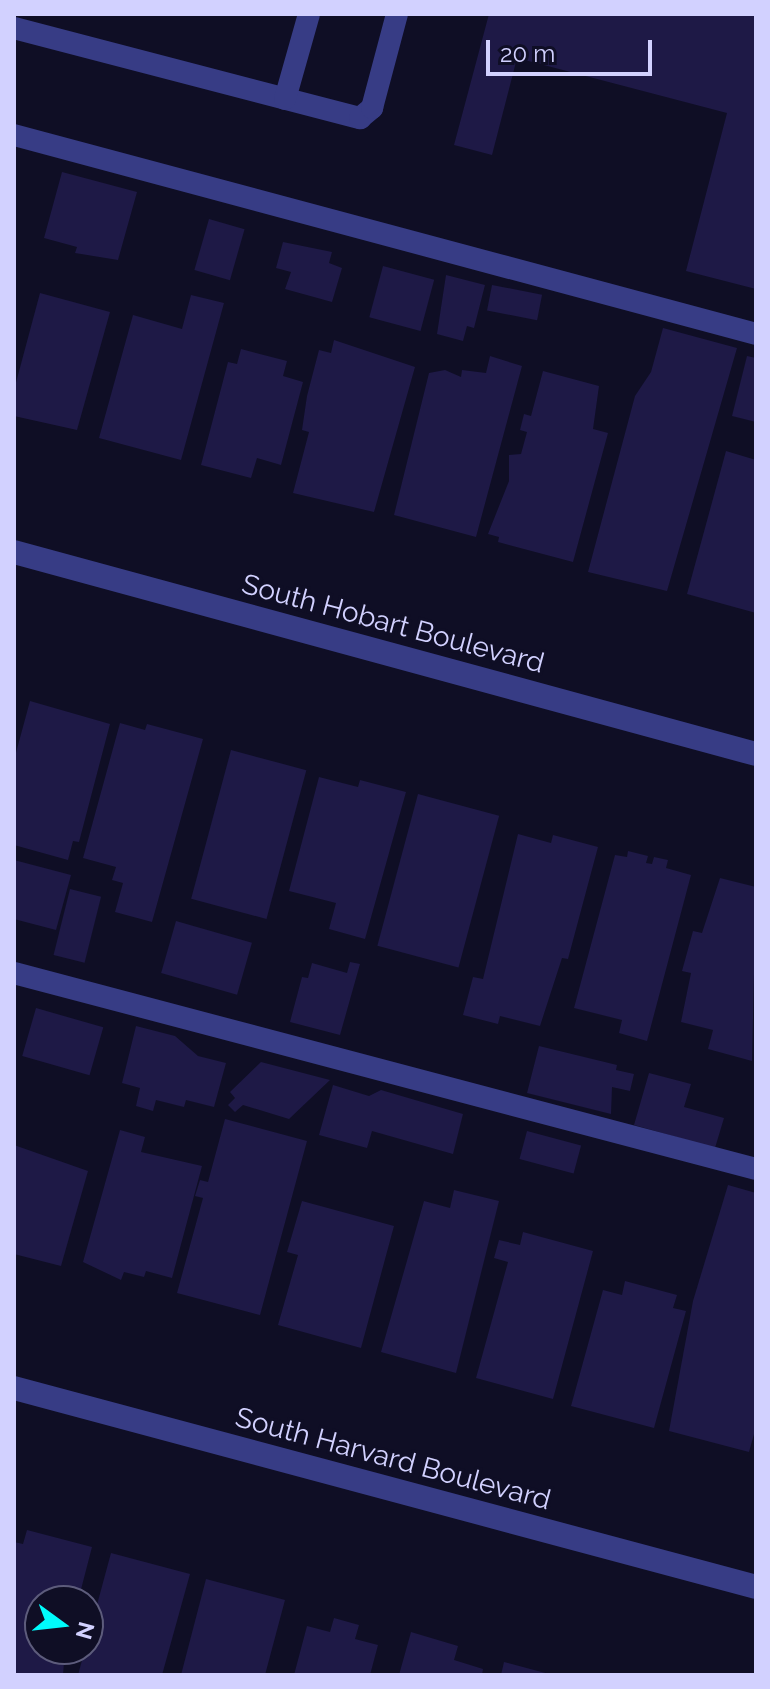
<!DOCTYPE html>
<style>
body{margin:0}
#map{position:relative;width:770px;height:1689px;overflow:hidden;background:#0f0e25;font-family:Raleway,sans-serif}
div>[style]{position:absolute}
.building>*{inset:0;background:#1e1946;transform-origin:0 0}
.lane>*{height:22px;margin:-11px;padding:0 11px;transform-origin:11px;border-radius:11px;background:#373c85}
.street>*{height:24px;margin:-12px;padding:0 12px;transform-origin:12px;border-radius:12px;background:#373c85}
span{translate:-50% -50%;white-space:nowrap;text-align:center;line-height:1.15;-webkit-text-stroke:6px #0f0e25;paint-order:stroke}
.street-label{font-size:28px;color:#d2d1ff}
.frame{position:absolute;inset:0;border:16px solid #d2d1ff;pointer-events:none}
.north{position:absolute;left:24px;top:1585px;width:80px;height:80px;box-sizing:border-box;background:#0f0e25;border:2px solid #5d5c7c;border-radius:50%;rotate:105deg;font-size:22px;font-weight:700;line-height:32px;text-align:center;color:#d2d1ff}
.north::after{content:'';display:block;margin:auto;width:28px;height:36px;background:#00fcfc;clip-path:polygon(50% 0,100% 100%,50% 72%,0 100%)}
.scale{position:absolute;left:486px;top:40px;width:166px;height:36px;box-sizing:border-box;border:4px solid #d2d1ff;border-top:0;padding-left:10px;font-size:24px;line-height:28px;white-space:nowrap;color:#d2d1ff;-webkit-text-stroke:6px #0f0e25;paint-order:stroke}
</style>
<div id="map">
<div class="building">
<div style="clip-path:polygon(489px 14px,756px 14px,756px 289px,686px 271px,727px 113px,517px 58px,492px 155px,454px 145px)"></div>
<div style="clip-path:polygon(62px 172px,137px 192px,118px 260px,75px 253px,77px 247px,44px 238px)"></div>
<div style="left:209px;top:219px;width:37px;height:53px;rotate:16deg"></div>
<div style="clip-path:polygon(283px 242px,332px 252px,329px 263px,342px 268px,332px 302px,285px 289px,291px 272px,276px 268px)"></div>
<div style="left:383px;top:266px;width:53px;height:53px;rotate:15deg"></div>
<div style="clip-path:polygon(446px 275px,485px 285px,474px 328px,467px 326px,463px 341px,437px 334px)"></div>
<div style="left:492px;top:285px;width:51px;height:26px;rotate:11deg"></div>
<div style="clip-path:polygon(40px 293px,110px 312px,77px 430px,14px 416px,14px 390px)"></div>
<div style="clip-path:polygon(191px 295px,224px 303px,181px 460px,99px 438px,133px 315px,182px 329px)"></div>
<div style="clip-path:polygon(663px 328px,737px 348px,667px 591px,588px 572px,635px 396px,651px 372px)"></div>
<div style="clip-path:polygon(334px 340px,415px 367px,374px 512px,293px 493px,309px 432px,302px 430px,307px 396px,319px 350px,331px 353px)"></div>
<div style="clip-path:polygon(241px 349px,287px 361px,283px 376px,303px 382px,281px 465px,257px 458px,251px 478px,201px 465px,228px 362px,237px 364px)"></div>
<div style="clip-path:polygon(490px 356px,522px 366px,476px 537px,394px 515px,429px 373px,445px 370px,461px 377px,462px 370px,486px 373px)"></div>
<div style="clip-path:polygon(747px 356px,756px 358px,756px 422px,732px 416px)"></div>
<div style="clip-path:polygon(543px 371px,599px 386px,593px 429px,608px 433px,573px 562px,498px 542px,499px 537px,488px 534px,509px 481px,509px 455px,521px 454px,527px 432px,520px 430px,524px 414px,531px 416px)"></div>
<div style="clip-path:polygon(726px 451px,756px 460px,756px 613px,687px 594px)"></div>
<div style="clip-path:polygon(30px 701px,110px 724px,79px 842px,73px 841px,68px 860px,14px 845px,14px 760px)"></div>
<div style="clip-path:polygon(120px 723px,145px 730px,147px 724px,203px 739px,152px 922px,115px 912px,123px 883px,112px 880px,116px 867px,83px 858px)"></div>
<div style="left:231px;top:750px;width:78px;height:154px;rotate:15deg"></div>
<div style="clip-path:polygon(319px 777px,358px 787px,360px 780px,406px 792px,365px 939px,329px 929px,336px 903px,289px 891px)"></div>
<div style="left:418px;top:794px;width:84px;height:157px;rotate:15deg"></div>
<div style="clip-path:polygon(518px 834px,551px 843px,553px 835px,598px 847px,568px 959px,562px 958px,540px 1026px,500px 1016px,498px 1024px,463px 1015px,473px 977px,483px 979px)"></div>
<div style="clip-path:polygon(628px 851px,648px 856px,646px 863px,652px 864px,654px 857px,668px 860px,666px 868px,691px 875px,647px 1041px,619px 1033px,622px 1020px,574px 1008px,615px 855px,627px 857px)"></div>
<div style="clip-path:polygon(14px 860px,71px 875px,56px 930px,14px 919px)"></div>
<div style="clip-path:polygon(720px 878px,756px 887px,752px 1061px,708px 1049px,713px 1030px,681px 1022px,691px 973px,682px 971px,693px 931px,702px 933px)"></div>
<div style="left:70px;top:889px;width:32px;height:68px;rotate:14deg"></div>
<div style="left:176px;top:921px;width:79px;height:54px;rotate:16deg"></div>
<div style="clip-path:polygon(350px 962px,360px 964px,340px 1035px,290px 1022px,302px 977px,308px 978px,312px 963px,347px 973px)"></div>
<div style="left:36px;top:1008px;width:70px;height:50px;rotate:16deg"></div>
<div style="clip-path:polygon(136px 1026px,175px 1036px,198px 1056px,226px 1063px,214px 1107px,186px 1100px,184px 1107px,156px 1100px,153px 1111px,136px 1106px,140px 1088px,122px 1083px)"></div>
<div style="clip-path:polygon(539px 1046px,617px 1065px,616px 1070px,634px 1074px,630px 1091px,612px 1087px,611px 1114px,527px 1093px)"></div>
<div style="clip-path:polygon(261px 1062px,330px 1080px,289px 1119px,243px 1105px,235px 1112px,228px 1105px,235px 1098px,230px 1092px)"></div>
<div style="clip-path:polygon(649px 1073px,691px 1084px,684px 1107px,724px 1118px,715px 1148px,634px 1125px)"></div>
<div style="clip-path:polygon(333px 1085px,369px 1096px,381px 1090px,463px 1114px,453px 1154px,372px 1131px,367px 1148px,319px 1135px)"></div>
<div style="clip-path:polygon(225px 1119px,307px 1141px,260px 1315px,177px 1293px,203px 1198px,195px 1196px,200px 1180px,208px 1182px)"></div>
<div style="clip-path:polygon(120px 1130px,145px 1137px,141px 1152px,202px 1166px,172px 1278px,146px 1271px,144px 1277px,124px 1272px,121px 1280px,83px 1262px)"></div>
<div style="left:527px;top:1131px;width:56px;height:29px;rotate:15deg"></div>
<div style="clip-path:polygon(14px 1145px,88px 1171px,61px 1266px,14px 1254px)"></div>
<div style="clip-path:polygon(728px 1185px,756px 1193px,756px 1427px,749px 1452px,669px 1431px,693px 1301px)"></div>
<div style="clip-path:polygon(454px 1190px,499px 1201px,456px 1373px,381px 1352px,424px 1201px,450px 1208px)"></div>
<div style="clip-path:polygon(302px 1201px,394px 1226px,361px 1348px,278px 1325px,298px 1255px,287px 1252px)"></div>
<div style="clip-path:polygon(523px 1232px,593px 1251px,553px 1399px,476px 1378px,508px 1262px,494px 1258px,499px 1240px,520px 1245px)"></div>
<div style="clip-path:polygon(625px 1281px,677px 1295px,673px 1308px,686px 1311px,654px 1428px,571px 1406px,603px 1290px,622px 1295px)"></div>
<div style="clip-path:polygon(27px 1530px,92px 1547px,78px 1601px,40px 1601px,40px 1649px,65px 1649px,63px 1675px,14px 1673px,14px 1542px,23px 1544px)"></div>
<div style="clip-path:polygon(111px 1553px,190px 1574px,162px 1675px,78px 1675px)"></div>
<div style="clip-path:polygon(206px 1579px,285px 1600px,265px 1675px,181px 1675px)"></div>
<div style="clip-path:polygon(334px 1618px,359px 1625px,355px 1639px,378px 1645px,370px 1675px,294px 1675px,307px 1626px,330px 1632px)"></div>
<div style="clip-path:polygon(411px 1632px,458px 1646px,454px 1660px,483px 1669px,482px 1675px,399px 1675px)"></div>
<div style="clip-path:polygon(504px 1662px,549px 1674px,549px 1675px,501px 1675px)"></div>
</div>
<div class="lane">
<div style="left:14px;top:28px;width:358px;rotate:14.6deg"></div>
<div style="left:360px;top:118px;width:16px;rotate:-40deg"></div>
<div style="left:372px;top:108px;width:97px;rotate:-75.1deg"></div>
<div style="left:285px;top:99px;width:88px;rotate:-74.2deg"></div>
<div style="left:14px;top:135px;width:768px;rotate:15.01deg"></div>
<div style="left:14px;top:973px;width:767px;rotate:14.8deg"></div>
</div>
<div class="street">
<div style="left:14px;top:552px;width:769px;rotate:15.23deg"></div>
<div style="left:14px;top:1388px;width:768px;rotate:15.01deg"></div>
</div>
<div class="street-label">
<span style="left:393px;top:624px;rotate:15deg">South Hobart Boulevard</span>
<span style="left:393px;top:1459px;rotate:15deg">South Harvard Boulevard</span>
</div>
<div class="frame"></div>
<div class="north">N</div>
<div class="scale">20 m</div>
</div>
